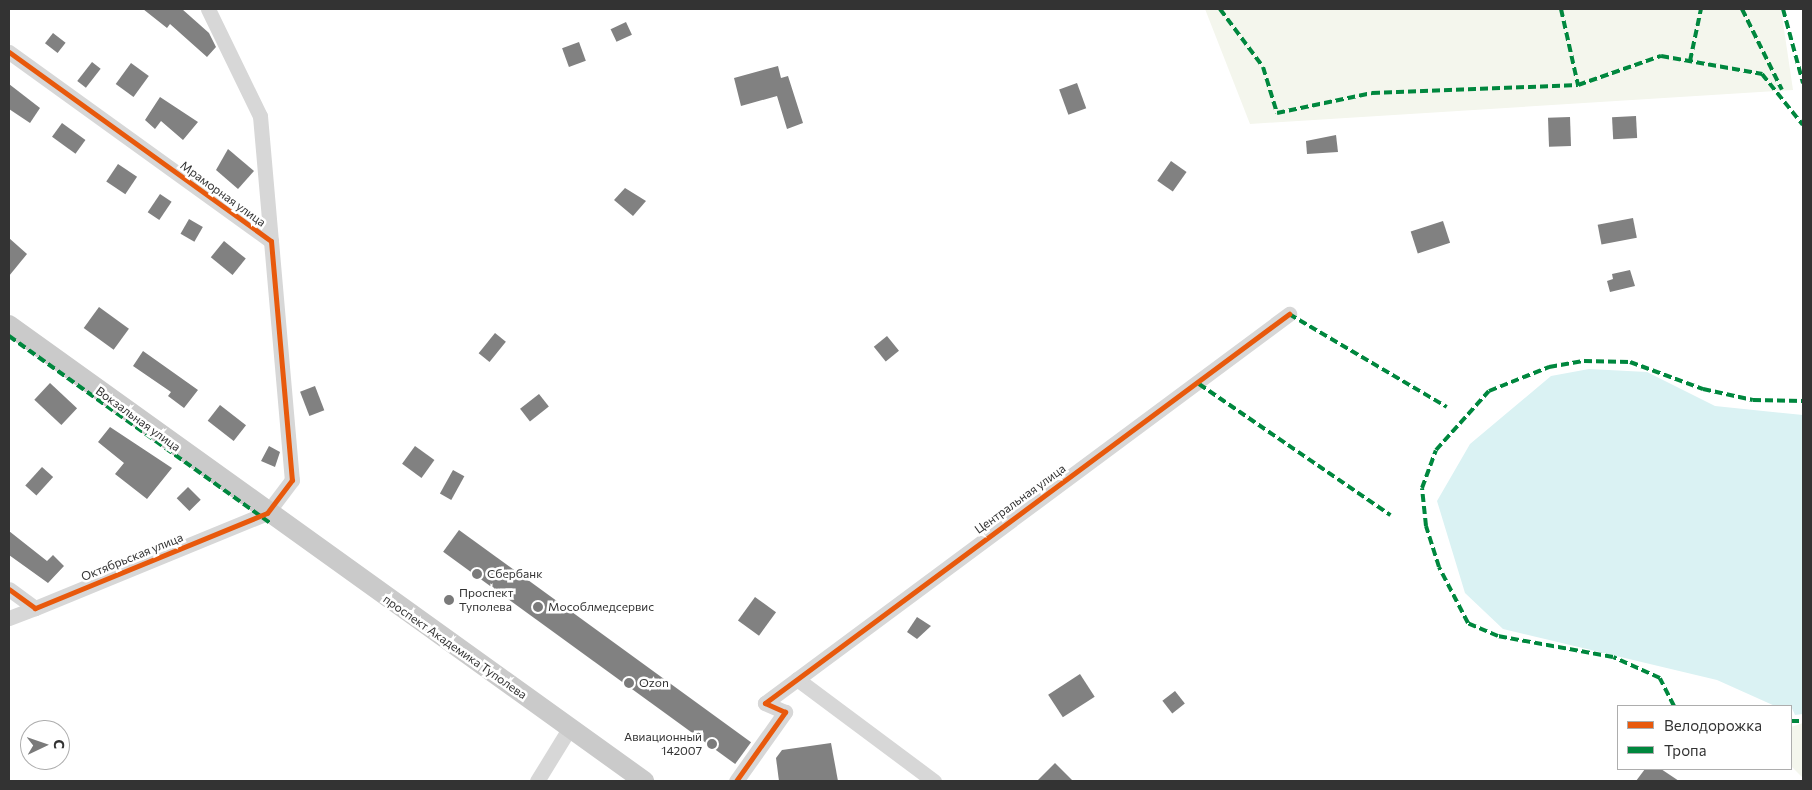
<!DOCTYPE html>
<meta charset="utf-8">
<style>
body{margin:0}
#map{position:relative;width:1812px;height:790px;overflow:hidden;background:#fff;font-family:Commissioner,sans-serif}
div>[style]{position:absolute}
.green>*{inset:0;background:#f4f6ed}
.water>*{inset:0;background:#daf2f3}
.building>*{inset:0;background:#818181;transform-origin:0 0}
.minor>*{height:15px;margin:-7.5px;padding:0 7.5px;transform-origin:7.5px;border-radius:7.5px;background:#d7d7d7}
.major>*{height:20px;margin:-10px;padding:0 10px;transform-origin:10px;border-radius:10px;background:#cacaca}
.quiet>*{height:4px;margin-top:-2px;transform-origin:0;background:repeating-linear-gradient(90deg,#00873e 0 8px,transparent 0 12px)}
.cycleway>*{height:5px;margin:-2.5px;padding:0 2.5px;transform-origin:2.5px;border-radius:2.5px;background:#e8590c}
.dots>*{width:14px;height:14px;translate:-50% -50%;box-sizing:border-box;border:2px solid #fff;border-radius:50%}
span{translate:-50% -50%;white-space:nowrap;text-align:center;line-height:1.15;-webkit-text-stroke:5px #fff;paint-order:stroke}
.street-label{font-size:12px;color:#333}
.poi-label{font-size:12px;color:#333}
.left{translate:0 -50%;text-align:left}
.right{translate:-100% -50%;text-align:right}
.frame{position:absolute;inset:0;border:10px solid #333;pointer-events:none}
.legend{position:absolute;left:1617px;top:705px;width:175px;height:65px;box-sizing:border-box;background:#fff;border:1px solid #adadad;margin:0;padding:6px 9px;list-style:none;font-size:15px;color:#333}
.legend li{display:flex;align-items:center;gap:10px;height:25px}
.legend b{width:25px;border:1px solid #adadad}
.north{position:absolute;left:20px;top:720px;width:50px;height:50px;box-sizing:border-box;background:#fff;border:1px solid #adadad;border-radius:50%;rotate:87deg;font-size:14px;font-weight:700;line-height:20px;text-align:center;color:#333}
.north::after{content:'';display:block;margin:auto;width:18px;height:22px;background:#7a7a7a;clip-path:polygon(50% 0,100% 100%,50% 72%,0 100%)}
</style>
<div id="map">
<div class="green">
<div style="clip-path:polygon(1205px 9px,1781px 9px,1793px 90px,1250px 124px)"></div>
<div style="clip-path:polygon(1803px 723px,1803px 778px,1791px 766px,1791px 727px)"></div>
</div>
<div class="water">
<div style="clip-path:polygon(1589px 369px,1647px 372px,1715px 406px,1803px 415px,1803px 714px,1795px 715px,1791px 706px,1775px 706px,1717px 680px,1503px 629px,1465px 593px,1437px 501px,1470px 444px,1551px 376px)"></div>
</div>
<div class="building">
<div style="clip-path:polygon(143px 9px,182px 9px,209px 33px,216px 47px,207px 57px,170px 24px,167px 28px)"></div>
<div style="left:626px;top:22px;width:14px;height:17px;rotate:65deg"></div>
<div style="left:53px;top:33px;width:16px;height:13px;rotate:38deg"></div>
<div style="left:579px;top:42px;width:20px;height:18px;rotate:70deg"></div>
<div style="left:92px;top:62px;width:11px;height:24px;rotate:38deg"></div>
<div style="left:131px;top:63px;width:22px;height:26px;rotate:36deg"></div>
<div style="clip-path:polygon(778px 66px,781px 78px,788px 76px,803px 123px,787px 129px,777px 96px,741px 106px,734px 78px)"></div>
<div style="left:1077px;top:83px;width:27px;height:19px;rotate:70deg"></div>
<div style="clip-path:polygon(9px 84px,40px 108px,30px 123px,9px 109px)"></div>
<div style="clip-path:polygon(160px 97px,198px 122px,183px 140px,161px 121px,155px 129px,145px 120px)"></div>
<div style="left:1636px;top:116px;width:22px;height:24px;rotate:87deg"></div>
<div style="left:1570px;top:117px;width:29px;height:22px;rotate:88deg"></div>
<div style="left:62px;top:123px;width:29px;height:17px;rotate:36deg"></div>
<div style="clip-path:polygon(1336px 135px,1338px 152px,1307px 154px,1306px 141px)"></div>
<div style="clip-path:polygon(228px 149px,254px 171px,238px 189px,216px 170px)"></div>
<div style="left:1171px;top:161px;width:19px;height:24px;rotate:35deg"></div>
<div style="left:118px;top:164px;width:23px;height:21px;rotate:34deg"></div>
<div style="clip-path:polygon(625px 188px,646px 201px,633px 216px,614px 200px)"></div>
<div style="left:160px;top:194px;width:14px;height:22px;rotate:34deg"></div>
<div style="left:1633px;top:218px;width:20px;height:36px;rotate:79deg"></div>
<div style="left:189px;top:219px;width:16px;height:17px;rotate:30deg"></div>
<div style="left:1443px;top:221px;width:23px;height:34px;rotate:72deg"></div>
<div style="clip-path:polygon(9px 238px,27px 254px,9px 276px)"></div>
<div style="left:224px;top:241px;width:28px;height:21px;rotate:39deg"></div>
<div style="clip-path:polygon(1630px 270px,1635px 286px,1610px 292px,1607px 281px,1613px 279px,1612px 274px)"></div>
<div style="left:99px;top:307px;width:37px;height:26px;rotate:36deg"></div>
<div style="left:495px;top:333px;width:14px;height:26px;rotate:39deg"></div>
<div style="left:887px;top:336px;width:19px;height:17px;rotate:51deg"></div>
<div style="clip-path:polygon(143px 351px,198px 390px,184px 408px,168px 396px,171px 392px,133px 366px)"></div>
<div style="left:50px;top:383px;width:37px;height:23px;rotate:43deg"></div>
<div style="left:315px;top:386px;width:26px;height:16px;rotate:69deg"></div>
<div style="left:539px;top:394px;width:16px;height:24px;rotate:52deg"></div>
<div style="left:220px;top:405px;width:33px;height:20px;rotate:38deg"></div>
<div style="clip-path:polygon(110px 427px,172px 468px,147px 499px,115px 474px,124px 463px,98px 442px)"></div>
<div style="clip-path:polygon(269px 446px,280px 452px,275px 467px,261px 461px)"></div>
<div style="left:415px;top:446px;width:24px;height:22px;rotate:36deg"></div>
<div style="left:42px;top:467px;width:15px;height:25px;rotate:42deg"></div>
<div style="left:453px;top:470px;width:13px;height:27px;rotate:29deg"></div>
<div style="left:188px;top:487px;width:18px;height:16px;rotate:45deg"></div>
<div style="left:459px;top:530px;width:361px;height:27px;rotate:36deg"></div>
<div style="clip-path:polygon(9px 531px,47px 561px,53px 555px,64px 566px,48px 583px,9px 555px)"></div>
<div style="left:755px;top:597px;width:26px;height:29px;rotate:36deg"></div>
<div style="clip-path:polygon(917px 617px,931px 626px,917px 639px,907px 632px)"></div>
<div style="left:1080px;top:674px;width:27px;height:38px;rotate:57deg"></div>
<div style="left:1175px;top:691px;width:16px;height:16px;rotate:52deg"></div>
<div style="clip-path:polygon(831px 743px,838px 781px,779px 781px,776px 758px,782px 750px)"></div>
<div style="clip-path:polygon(1055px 763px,1073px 781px,1037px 781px)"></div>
<div style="clip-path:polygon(1645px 769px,1661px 769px,1679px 781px,1636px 781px)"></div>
</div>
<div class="minor">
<div style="left:208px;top:9px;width:119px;rotate:64.1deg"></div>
<div style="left:260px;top:116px;width:125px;rotate:85deg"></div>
<div style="left:9px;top:52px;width:323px;rotate:35.8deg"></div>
<div style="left:271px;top:241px;width:240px;rotate:85deg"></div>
<div style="left:292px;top:480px;width:41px;rotate:127.1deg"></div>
<div style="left:267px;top:513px;width:251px;rotate:157.7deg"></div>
<div style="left:35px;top:608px;width:32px;rotate:-144deg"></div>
<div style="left:9px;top:618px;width:28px;rotate:-21deg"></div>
<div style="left:797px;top:679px;width:171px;rotate:36.7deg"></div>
<div style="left:537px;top:781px;width:61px;rotate:-58.4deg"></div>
<div style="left:736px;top:781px;width:85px;rotate:-54.6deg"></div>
<div style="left:785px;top:712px;width:22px;rotate:-156deg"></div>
<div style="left:765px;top:703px;width:653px;rotate:-36.59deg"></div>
</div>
<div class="major">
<div style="left:9px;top:325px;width:782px;rotate:35.68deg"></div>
</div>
<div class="quiet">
<div style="left:1220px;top:9px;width:72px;rotate:53.4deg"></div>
<div style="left:1263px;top:67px;width:48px;rotate:73.1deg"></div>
<div style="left:1277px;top:113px;width:97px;rotate:-11.9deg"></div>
<div style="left:1372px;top:93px;width:206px;rotate:-2.2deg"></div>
<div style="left:1578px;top:85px;width:88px;rotate:-19.3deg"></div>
<div style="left:1661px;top:56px;width:103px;rotate:10.1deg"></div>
<div style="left:1762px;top:74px;width:65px;rotate:51.2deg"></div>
<div style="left:1561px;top:9px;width:78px;rotate:77.4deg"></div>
<div style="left:1742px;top:9px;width:90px;rotate:63.7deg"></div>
<div style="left:1783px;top:9px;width:77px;rotate:74.9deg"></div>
<div style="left:1690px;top:61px;width:53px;rotate:-78.1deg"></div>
<div style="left:1289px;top:314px;width:183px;rotate:30.5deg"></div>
<div style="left:9px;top:336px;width:323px;rotate:35.6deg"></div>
<div style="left:1199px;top:384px;width:232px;rotate:34.4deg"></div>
<div style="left:1674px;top:706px;width:31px;rotate:-117deg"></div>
<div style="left:1660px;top:678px;width:51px;rotate:-155.9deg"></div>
<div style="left:1613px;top:657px;width:117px;rotate:-169.7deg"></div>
<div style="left:1498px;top:636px;width:33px;rotate:-157deg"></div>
<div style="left:1468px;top:623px;width:63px;rotate:-117.4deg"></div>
<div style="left:1439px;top:567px;width:43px;rotate:-107.6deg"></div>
<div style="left:1426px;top:526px;width:38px;rotate:-96deg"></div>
<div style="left:1422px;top:488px;width:40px;rotate:-69.8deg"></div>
<div style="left:1436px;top:450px;width:79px;rotate:-48.1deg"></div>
<div style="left:1489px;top:391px;width:65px;rotate:-21.8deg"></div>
<div style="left:1549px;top:367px;width:36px;rotate:-10deg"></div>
<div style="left:1584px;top:361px;width:46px;rotate:1.2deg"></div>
<div style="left:1630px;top:362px;width:78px;rotate:20.3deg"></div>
<div style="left:1703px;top:389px;width:51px;rotate:12.4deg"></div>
<div style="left:1753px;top:400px;width:50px;rotate:1.1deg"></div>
<div style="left:1791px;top:721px;width:12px"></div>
</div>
<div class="cycleway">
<div style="left:9px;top:52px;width:323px;rotate:35.8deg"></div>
<div style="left:271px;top:241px;width:240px;rotate:85deg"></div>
<div style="left:292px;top:480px;width:41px;rotate:127.1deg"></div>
<div style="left:267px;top:513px;width:251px;rotate:157.7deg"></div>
<div style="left:35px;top:608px;width:32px;rotate:-144deg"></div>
<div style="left:736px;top:781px;width:85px;rotate:-54.6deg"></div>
<div style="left:785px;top:712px;width:22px;rotate:-156deg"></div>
<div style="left:765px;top:703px;width:653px;rotate:-36.59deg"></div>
</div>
<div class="dots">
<div style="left:477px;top:574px;background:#7a7a7a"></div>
<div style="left:449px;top:600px;background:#7a7a7a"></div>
<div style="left:538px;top:607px;background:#7a7a7a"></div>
<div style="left:629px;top:683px;background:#7a7a7a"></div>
<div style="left:712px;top:744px;background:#7a7a7a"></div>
</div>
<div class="street-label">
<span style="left:223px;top:194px;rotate:36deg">Мраморная улица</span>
<span style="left:138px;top:419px;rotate:36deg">Вокзальная улица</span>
<span style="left:1020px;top:499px;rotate:-36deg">Центральная улица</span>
<span style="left:132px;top:557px;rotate:-22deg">Октябрьская улица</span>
<span style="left:455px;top:647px;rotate:35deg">проспект Академика Туполева</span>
</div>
<div class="poi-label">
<span class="left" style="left:487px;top:574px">Сбербанк</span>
<span class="left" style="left:459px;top:600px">Проспект<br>Туполева</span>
<span class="left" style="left:548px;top:607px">Мособлмедсервис</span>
<span class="left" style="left:639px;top:683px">Ozon</span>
<span class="right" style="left:702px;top:744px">Авиационный<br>142007</span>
</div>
<div class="frame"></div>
<ul class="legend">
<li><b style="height:6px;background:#e8590c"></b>Велодорожка</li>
<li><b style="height:6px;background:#00873e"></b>Тропа</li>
</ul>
<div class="north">С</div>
</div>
